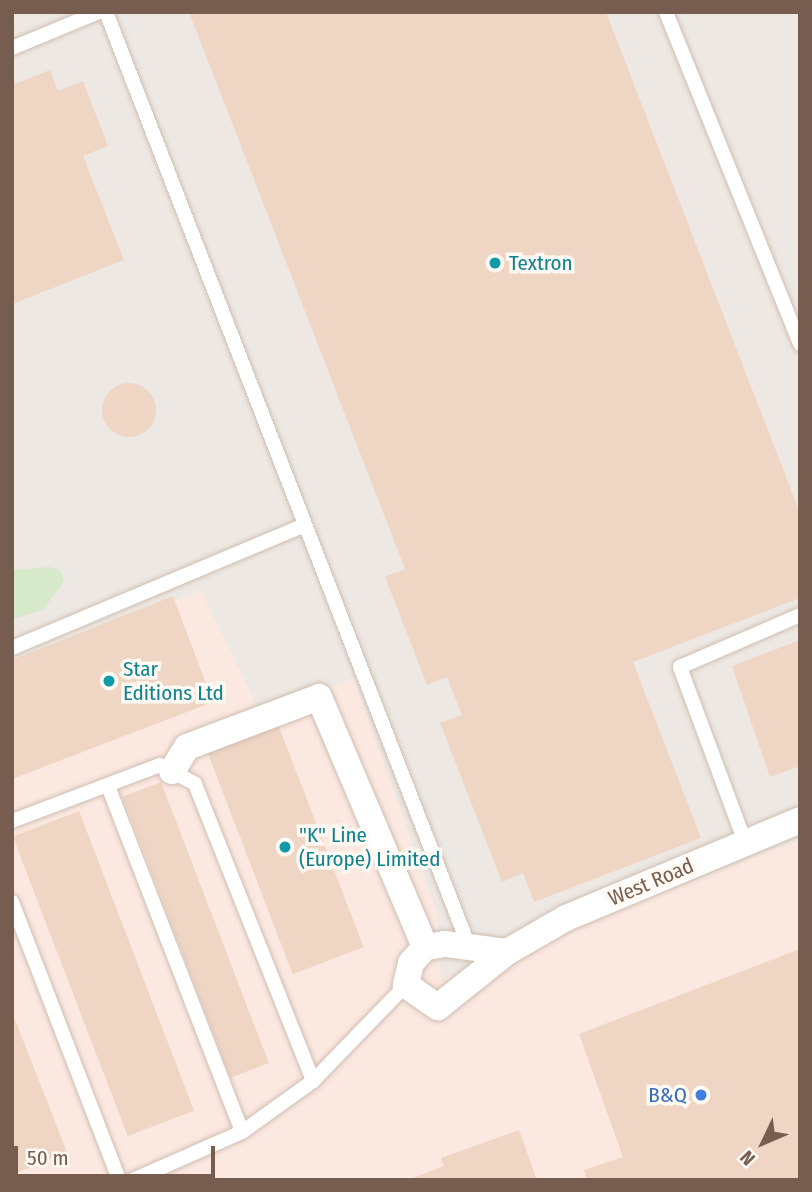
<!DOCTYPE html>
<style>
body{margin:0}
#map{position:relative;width:812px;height:1192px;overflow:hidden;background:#fcf5eb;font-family:"Fira Sans Condensed",sans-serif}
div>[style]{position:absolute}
.commercial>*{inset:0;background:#fbe8e0}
.industrial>*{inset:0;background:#ede8e3}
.green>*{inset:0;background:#d6e9ca}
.building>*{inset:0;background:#efd5c4;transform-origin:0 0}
.round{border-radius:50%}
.roads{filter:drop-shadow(0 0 2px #cebeb1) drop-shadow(0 0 2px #cebeb1)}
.lane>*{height:14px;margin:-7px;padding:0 7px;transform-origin:7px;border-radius:7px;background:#fff}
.street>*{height:26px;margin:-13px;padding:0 13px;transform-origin:13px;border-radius:13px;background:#fff}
.dots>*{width:19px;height:19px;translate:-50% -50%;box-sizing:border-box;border:4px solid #fef9f2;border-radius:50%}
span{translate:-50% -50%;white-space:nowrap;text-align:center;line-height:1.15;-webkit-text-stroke:7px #fef9f2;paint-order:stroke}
.culture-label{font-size:21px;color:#0d838f}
.left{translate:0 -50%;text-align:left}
.street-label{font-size:21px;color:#765d4f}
.shop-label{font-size:21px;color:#366cbe}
.right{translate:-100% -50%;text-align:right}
.frame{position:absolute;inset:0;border:14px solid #765d4f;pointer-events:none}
.north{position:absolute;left:728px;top:1108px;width:70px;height:70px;-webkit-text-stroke:5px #fef9f2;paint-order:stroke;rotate:226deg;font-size:19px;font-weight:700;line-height:28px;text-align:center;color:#765d4f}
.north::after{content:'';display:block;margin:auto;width:24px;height:32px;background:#765d4f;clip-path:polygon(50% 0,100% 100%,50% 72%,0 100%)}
.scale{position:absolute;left:14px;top:1146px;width:201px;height:32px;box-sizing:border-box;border:4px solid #765d4f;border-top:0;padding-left:9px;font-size:21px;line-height:24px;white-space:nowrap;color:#765d4f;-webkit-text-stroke:5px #fef9f2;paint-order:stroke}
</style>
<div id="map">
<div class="commercial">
<div style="clip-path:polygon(202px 591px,259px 711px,354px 679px,437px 914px,441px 980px,800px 839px,800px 1180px,12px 1180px,12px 666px)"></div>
</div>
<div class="industrial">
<div style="clip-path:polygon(12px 12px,800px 12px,800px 839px,441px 980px,437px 914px,354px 679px,259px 711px,201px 591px,12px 666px)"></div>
</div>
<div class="green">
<div style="clip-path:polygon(50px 567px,60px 570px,64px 581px,43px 610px,12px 619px,12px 570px)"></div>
</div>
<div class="building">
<div style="clip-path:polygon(189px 12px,606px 12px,800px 513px,800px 598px,633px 662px,701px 838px,534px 902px,523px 873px,502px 882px,440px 723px,462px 715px,447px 677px,427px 685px,385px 577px,405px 569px)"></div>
<div style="clip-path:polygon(50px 70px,58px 91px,83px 81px,108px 146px,83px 156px,124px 260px,12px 304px,12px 85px)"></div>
<div class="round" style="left:102px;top:383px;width:54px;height:54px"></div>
<div style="clip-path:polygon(173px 596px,213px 702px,12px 779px,12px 660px)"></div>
<div style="clip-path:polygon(800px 640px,800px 766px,770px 777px,732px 666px)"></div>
<div style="left:278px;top:724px;width:239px;height:76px;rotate:69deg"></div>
<div style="left:161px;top:782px;width:301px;height:41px;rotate:69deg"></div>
<div style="left:79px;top:811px;width:321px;height:71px;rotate:69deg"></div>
<div style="clip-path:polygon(800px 949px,800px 1180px,587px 1180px,584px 1170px,623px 1157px,579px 1034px)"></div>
<div style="clip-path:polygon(12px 1012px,67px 1152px,12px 1175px)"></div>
<div style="clip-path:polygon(519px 1130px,537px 1180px,408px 1180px,444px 1166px,441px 1158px)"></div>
</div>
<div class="roads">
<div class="lane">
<div style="left:106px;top:12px;width:1005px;rotate:68.77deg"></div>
<div style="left:666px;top:12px;width:358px;rotate:68deg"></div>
<div style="left:12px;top:48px;width:94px;rotate:-22.5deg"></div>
<div style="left:12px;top:648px;width:317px;rotate:-22.8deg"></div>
<div style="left:108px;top:786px;width:371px;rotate:68.8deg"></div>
<div style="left:12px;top:821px;width:158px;rotate:-20.7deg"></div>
<div style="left:160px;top:765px;width:40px;rotate:28deg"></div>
<div style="left:195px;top:784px;width:320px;rotate:68.3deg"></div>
<div style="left:745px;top:842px;width:187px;rotate:-110.4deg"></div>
<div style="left:680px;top:667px;width:131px;rotate:-23.4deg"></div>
<div style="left:12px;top:902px;width:298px;rotate:68.9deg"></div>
<div style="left:133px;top:1180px;width:119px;rotate:-23.8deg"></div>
<div style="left:242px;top:1132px;width:87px;rotate:-35.7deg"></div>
<div style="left:313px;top:1081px;width:134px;rotate:-45.9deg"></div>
</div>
<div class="street">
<div style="left:172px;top:771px;width:28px;rotate:-58deg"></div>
<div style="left:187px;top:747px;width:141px;rotate:-20.7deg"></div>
<div style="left:319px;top:697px;width:272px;rotate:67deg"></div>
<div style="left:507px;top:952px;width:63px;rotate:-172.6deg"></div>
<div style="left:445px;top:944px;width:20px;rotate:171deg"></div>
<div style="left:425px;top:947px;width:21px;rotate:131deg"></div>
<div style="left:411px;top:963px;width:23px;rotate:103deg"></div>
<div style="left:406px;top:985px;width:39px;rotate:35deg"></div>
<div style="left:438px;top:1007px;width:88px;rotate:-38.6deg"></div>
<div style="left:507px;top:952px;width:68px;rotate:-30deg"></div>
<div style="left:566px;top:918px;width:254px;rotate:-22.7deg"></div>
</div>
</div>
<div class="dots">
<div style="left:495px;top:263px;background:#0f9aa8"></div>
<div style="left:109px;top:681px;background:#0f9aa8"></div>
<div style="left:285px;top:847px;background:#0f9aa8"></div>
<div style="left:701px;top:1095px;background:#3f7fe0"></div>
</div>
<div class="culture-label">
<span class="left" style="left:509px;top:263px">Textron</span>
<span class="left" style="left:123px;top:681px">Star<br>Editions Ltd</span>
<span class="left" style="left:299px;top:847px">"K" Line<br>(Europe) Limited</span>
</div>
<div class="street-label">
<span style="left:651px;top:882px;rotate:-23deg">West Road</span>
</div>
<div class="shop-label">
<span class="right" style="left:687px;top:1095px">B&amp;Q</span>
</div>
<div class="frame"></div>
<div class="north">N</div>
<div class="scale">50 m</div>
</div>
